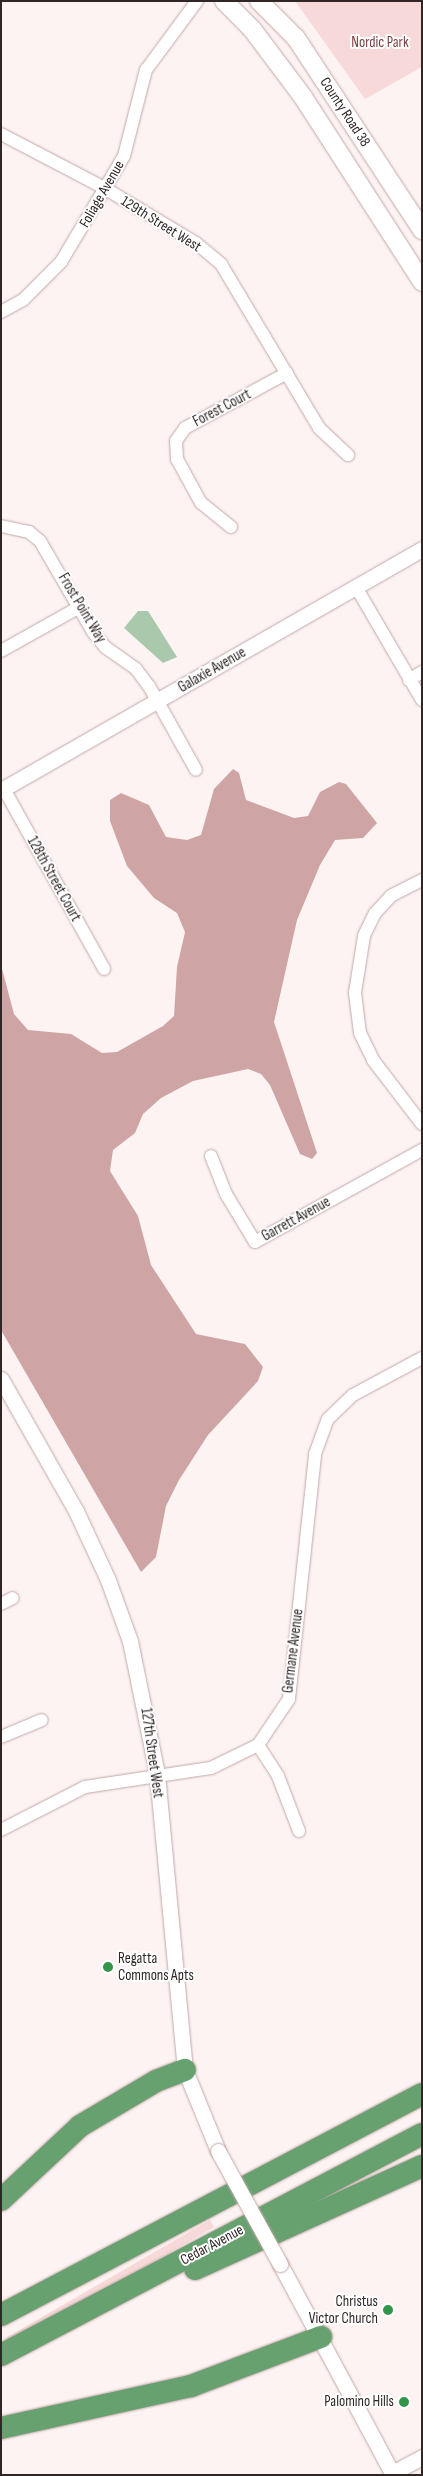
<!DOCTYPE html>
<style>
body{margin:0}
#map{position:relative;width:423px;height:2476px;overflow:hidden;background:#fdf3f2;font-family:"Sofia Sans Condensed",sans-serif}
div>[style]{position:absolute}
.green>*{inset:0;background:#f7d9d9;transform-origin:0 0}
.forest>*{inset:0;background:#cfa4a4}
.water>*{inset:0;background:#a9c8ac}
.roads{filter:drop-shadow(0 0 1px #c1a8a8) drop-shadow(0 0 1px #c1a8a8)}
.minor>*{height:12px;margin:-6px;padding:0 6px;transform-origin:6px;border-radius:6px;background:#fff}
.tertiary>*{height:15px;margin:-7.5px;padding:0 7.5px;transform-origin:7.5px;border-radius:7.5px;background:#fff}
.secondary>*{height:18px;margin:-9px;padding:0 9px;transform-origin:9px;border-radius:9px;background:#fff}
.motorway>*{height:22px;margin:-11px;padding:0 11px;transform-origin:11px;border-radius:11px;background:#67a170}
.bridges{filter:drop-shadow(0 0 1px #c1a8a8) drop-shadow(0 0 1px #c1a8a8)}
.tertiary-bridge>*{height:15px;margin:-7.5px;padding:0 7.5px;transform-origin:7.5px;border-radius:7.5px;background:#fff}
.dots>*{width:14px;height:14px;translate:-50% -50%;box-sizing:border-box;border:2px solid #fff;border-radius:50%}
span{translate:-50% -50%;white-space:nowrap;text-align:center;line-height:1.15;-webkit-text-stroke:4px #fff;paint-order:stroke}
.park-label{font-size:15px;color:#7c4143}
.street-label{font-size:15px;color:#302626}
.poi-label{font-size:15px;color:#302626}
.left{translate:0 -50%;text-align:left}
.right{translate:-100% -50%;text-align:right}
.frame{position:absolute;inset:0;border:2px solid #302626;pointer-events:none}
</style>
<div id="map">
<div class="green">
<div style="clip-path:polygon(295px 1px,422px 1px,422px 67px,365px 99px)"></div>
<div style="left:210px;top:2220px;width:8px;height:236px;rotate:60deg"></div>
</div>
<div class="forest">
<div style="clip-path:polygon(233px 769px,239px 773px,246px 800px,294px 818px,308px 816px,320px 792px,339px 782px,346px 784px,377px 823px,363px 838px,335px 840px,320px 865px,297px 920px,274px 1022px,317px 1153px,312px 1159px,300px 1154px,270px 1085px,261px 1074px,248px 1069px,193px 1081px,161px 1098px,143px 1114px,135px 1133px,113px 1150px,110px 1171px,138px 1216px,151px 1265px,196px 1334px,245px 1344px,263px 1367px,258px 1381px,208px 1435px,179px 1480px,166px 1506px,156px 1557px,141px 1572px,1px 1330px,1px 965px,14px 1014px,28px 1030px,71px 1034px,102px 1053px,117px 1052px,163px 1026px,174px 1016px,177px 967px,185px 932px,177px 913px,154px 898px,127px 866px,110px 821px,110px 800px,121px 793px,149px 805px,166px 837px,187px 840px,201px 835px,214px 789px)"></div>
</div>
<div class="water">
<div style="clip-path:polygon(138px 611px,148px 611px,177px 657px,163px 663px,124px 628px)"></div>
</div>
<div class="roads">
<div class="minor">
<div style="left:1px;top:134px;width:119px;rotate:27.6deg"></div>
<div style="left:106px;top:189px;width:105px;rotate:31deg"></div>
<div style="left:196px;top:243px;width:33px;rotate:40deg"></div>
<div style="left:221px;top:264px;width:191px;rotate:59.1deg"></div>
<div style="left:319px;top:428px;width:40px;rotate:43deg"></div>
<div style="left:1px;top:312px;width:25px;rotate:-29deg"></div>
<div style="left:23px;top:300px;width:54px;rotate:-45deg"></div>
<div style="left:61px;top:262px;width:123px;rotate:-59.3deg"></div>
<div style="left:124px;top:156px;width:89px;rotate:-75.7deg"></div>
<div style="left:146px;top:70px;width:86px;rotate:-53.5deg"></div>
<div style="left:1px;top:526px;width:29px;rotate:12deg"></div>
<div style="left:29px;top:532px;width:14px;rotate:39deg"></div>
<div style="left:40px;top:541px;width:105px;rotate:59.8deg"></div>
<div style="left:93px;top:632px;width:19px;rotate:51deg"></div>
<div style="left:105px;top:647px;width:38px;rotate:35deg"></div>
<div style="left:136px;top:669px;width:21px;rotate:53deg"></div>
<div style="left:149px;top:686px;width:96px;rotate:60.8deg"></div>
<div style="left:231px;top:527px;width:38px;rotate:-141deg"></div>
<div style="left:201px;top:503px;width:50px;rotate:-118.6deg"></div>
<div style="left:177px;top:459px;width:18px;rotate:-93deg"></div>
<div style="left:176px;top:441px;width:16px;rotate:-55deg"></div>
<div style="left:185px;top:428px;width:116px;rotate:-28.3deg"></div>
<div style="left:356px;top:587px;width:131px;rotate:59.7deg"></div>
<div style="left:1px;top:651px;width:88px;rotate:-29.2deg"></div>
<div style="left:409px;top:680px;width:15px;rotate:-32deg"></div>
<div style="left:4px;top:789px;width:206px;rotate:60.9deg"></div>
<div style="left:422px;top:880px;width:35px;rotate:153deg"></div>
<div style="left:391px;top:896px;width:23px;rotate:133deg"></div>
<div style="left:375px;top:913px;width:25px;rotate:116deg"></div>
<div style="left:364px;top:936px;width:58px;rotate:99deg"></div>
<div style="left:355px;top:993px;width:40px;rotate:82.9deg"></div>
<div style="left:360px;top:1033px;width:30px;rotate:64deg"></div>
<div style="left:373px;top:1060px;width:81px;rotate:52.6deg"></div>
<div style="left:211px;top:1156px;width:41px;rotate:68.5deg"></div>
<div style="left:226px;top:1194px;width:56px;rotate:58.9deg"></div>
<div style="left:255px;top:1242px;width:191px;rotate:-28.9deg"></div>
<div style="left:1px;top:1604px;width:13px;rotate:-27deg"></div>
<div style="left:1px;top:1737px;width:44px;rotate:-22.5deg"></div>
<div style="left:258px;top:1745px;width:37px;rotate:57deg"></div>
<div style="left:278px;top:1776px;width:59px;rotate:69.1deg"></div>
<div style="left:1px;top:1830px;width:94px;rotate:-27.1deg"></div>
<div style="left:85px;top:1787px;width:127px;rotate:-8.6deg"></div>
<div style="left:211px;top:1768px;width:52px;rotate:-26.1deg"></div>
<div style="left:258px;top:1745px;width:55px;rotate:-56deg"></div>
<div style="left:289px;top:1699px;width:246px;rotate:-83.9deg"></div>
<div style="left:315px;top:1454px;width:37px;rotate:-70deg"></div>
<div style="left:328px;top:1419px;width:35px;rotate:-44deg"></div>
<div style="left:353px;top:1395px;width:78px;rotate:-28.2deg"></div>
</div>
<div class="tertiary">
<div style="left:1px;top:790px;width:485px;rotate:-29.8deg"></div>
<div style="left:1px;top:1379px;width:152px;rotate:60.4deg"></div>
<div style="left:76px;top:1511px;width:76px;rotate:65.1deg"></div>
<div style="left:108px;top:1580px;width:65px;rotate:70.2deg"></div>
<div style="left:130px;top:1641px;width:136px;rotate:78.5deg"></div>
<div style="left:157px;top:1774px;width:297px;rotate:84.6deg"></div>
<div style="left:185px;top:2070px;width:87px;rotate:67.8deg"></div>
<div style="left:280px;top:2264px;width:239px;rotate:61.8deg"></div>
<div style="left:392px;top:2473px;width:34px;rotate:-28deg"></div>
</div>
<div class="secondary">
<div style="left:224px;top:1px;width:40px;rotate:45deg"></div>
<div style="left:252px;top:29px;width:85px;rotate:53.1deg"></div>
<div style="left:303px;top:97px;width:220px;rotate:57.2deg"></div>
<div style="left:259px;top:1px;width:52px;rotate:45deg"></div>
<div style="left:296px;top:38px;width:230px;rotate:56.7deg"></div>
</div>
<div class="motorway">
<div style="left:1px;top:2200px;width:108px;rotate:-43.1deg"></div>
<div style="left:80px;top:2126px;width:88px;rotate:-30.6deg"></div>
<div style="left:156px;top:2081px;width:31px;rotate:-21deg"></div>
<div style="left:195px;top:2269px;width:249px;rotate:-24.4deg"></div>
<div style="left:1px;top:2315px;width:475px;rotate:-27.7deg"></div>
<div style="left:1px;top:2355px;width:475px;rotate:-27.7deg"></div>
<div style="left:1px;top:2428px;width:195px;rotate:-12.5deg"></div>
<div style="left:191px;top:2386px;width:139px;rotate:-20.7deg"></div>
</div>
</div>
<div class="bridges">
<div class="tertiary-bridge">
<div style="left:218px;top:2151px;width:129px;rotate:61.2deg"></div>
</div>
</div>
<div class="dots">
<div style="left:108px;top:1967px;background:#31954a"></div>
<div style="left:388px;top:2310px;background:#31954a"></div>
<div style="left:404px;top:2402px;background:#31954a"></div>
</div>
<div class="park-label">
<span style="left:380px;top:43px">Nordic Park</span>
</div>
<div class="street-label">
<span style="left:345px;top:112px;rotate:57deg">County Road 38</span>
<span style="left:102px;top:194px;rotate:-60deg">Foliage Avenue</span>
<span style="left:161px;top:224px;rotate:32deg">129th Street West</span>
<span style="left:222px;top:408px;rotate:-28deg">Forest Court</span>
<span style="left:82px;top:608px;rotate:59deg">Frost Point Way</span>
<span style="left:212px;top:670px;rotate:-30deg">Galaxie Avenue</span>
<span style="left:54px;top:879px;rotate:61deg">128th Street Court</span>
<span style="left:296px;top:1219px;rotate:-29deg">Garrett Avenue</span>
<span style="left:293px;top:1651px;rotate:-83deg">Germane Avenue</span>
<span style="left:152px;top:1753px;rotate:82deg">127th Street West</span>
<span style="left:212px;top:2245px;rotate:-28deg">Cedar Avenue</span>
</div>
<div class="poi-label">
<span class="left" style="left:118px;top:1967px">Regatta<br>Commons Apts</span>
<span class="right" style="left:378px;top:2310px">Christus<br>Victor Church</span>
<span class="right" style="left:394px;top:2402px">Palomino Hills</span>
</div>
<div class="frame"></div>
</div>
